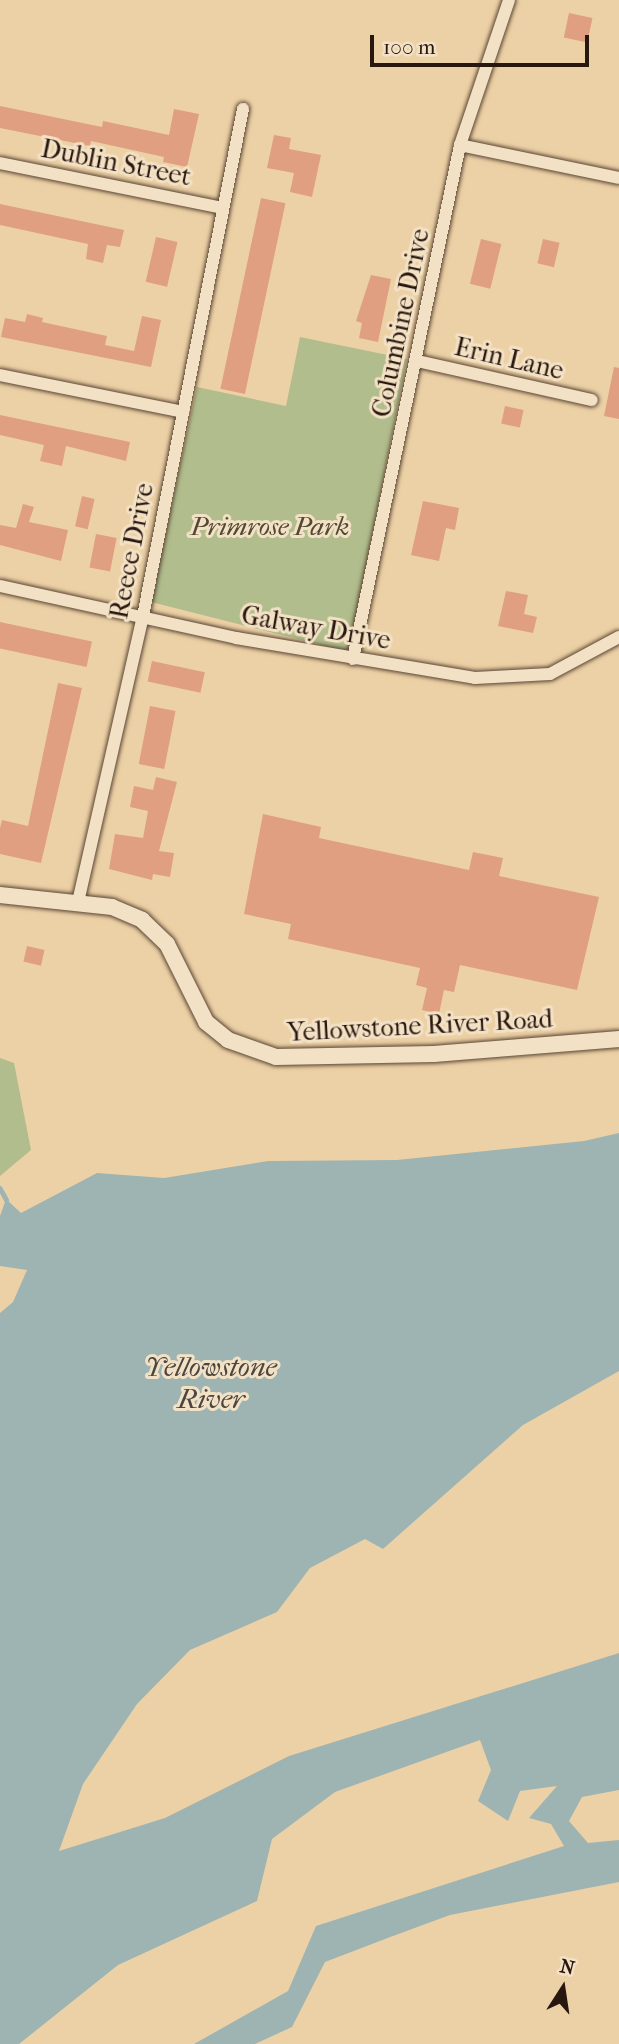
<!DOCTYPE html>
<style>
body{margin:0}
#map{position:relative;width:619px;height:2044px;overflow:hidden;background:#edd1a6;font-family:"IM FELL French Canon",serif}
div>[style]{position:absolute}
.green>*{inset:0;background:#b1bd8c}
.water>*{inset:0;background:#9eb4b3}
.stream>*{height:4.5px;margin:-2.25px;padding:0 2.25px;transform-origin:2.25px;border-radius:2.25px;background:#9eb4b3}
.building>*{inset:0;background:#df9f80;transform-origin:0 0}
.roads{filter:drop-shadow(0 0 2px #594634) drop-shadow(0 0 2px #594634)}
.minor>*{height:12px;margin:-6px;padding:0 6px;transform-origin:6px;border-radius:6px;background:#f3e1c5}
.tertiary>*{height:16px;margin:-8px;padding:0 8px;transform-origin:8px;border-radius:8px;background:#f3e1c5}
span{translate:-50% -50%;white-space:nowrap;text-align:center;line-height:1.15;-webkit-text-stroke:6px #f3e1c5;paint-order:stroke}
.street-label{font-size:26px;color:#28170e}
.park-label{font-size:26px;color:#514934;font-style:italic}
.water-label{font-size:28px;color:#4b4640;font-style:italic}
.north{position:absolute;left:528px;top:1953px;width:70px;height:70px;-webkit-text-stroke:5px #f3e1c5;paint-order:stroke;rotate:12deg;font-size:19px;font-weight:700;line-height:28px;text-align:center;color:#28170e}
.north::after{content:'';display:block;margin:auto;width:24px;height:32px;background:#28170e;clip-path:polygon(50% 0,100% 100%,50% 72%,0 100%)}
.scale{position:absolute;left:370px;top:35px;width:219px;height:32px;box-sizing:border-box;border:4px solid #28170e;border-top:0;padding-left:9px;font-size:21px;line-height:24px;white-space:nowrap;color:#28170e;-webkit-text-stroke:5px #f3e1c5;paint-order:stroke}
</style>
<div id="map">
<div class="green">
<div style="clip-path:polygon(300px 337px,407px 359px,349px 652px,151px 602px,197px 387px,286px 406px)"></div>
<div style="clip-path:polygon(0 1058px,14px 1063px,31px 1150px,0 1176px)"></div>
</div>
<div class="water">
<div style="clip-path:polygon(619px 1133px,619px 1371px,523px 1425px,383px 1549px,365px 1539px,310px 1568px,277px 1612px,190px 1650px,137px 1704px,83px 1784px,59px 1851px,165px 1818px,289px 1756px,619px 1653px,619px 1790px,582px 1797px,569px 1821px,588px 1843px,619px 1840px,619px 1882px,450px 1915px,393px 1936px,325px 1962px,292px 2027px,255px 2044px,194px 2044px,288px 1991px,316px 1926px,564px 1846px,551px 1824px,529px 1818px,557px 1786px,520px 1791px,508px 1821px,478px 1801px,491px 1770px,480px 1740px,335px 1792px,272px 1839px,257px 1901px,118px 1965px,19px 2044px,0 2044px,0 1313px,13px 1302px,27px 1270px,0 1266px,0 1216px,6px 1199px,21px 1213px,97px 1173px,164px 1178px,268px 1161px,397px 1160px,584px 1141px)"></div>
</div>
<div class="stream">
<div style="left:0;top:1188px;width:13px;rotate:61deg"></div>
</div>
<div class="building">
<div style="left:569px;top:13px;width:24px;height:25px;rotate:12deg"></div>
<div style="clip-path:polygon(0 106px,102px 127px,103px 121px,169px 135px,174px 109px,199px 114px,187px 167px,163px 162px,164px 157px,91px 141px,90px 146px,0 128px)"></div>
<div style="clip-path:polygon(274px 135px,291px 138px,289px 149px,321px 155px,312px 197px,290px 192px,294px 173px,267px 168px)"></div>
<div style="left:261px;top:198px;width:25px;height:195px;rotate:12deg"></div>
<div style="clip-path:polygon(0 204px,124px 230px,120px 247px,107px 245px,103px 263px,86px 259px,88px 244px,0 225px)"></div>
<div style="left:156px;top:237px;width:22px;height:46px;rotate:13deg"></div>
<div style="left:481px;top:239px;width:21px;height:46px;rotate:14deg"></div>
<div style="left:543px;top:239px;width:17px;height:25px;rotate:13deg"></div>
<div style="clip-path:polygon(371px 275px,391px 279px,378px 342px,359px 338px,362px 323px,356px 321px)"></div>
<div style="clip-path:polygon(27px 314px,43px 318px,42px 322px,107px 336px,105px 345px,134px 351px,142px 316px,161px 320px,151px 367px,1px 337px,5px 318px,25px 322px)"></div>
<div style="clip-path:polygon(614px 367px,619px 368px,619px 419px,604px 416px)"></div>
<div style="left:505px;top:406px;width:19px;height:18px;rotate:12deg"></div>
<div style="clip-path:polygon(0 415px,130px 442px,126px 461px,66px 446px,62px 466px,40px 461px,44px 445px,0 435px)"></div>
<div style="left:82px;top:496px;width:13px;height:31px;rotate:13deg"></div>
<div style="clip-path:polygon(423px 501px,459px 508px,455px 530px,446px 528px,439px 561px,411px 555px)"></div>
<div style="clip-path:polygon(23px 504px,34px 507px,29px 522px,68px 530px,61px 561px,0 545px,0 525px,16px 528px)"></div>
<div style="left:96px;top:534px;width:21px;height:34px;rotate:11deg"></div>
<div style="clip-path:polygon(506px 591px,528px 595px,524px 614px,537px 617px,533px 633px,498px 626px)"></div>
<div style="left:0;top:622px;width:94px;height:26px;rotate:12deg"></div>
<div style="left:152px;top:661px;width:54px;height:21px;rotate:12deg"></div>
<div style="clip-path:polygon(58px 683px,82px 688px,41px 863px,0 854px,0 828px,2px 820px,28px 826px)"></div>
<div style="left:150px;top:706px;width:26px;height:59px;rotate:11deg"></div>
<div style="clip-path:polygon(156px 777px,177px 782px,159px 851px,174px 853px,170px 877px,153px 874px,152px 880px,109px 869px,115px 834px,143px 838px,148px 811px,130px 807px,134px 786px,153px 790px)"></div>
<div style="clip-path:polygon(263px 814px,321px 827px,319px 838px,469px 870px,473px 852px,503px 858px,499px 876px,599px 897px,577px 990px,460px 965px,454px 992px,444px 990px,439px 1014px,422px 1010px,427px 988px,416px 985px,420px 968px,288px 939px,291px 924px,244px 914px)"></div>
<div style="left:27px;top:946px;width:18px;height:16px;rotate:13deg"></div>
</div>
<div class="roads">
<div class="minor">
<div style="left:460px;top:145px;width:162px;rotate:11.7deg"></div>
<div style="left:0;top:163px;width:227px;rotate:11.4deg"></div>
<div style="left:417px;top:361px;width:179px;rotate:12.6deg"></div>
<div style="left:0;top:375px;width:187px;rotate:11.4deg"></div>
<div style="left:0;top:586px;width:242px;rotate:12.4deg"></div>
<div style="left:236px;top:638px;width:242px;rotate:9.5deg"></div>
<div style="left:475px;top:678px;width:75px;rotate:-3.1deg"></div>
<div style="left:550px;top:674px;width:78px;rotate:-28.2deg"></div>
<div style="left:353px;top:659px;width:525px;rotate:-78.24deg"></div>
<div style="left:460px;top:145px;width:153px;rotate:-71.3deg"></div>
<div style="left:78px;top:902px;width:293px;rotate:-77.2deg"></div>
<div style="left:143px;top:616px;width:517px;rotate:-78.84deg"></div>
</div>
<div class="tertiary">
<div style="left:0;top:895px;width:113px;rotate:6.1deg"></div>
<div style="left:112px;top:907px;width:33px;rotate:23deg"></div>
<div style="left:142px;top:920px;width:35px;rotate:44deg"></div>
<div style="left:167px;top:944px;width:87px;rotate:63.4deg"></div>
<div style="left:206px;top:1022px;width:28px;rotate:39deg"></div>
<div style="left:228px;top:1040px;width:51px;rotate:19.5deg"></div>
<div style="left:276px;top:1057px;width:158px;rotate:-1.1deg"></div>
<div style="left:434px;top:1054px;width:186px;rotate:-4.6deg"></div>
</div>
</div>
<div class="street-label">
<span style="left:116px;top:163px;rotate:11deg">Dublin Street</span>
<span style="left:401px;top:323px;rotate:-78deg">Columbine Drive</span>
<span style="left:509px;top:359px;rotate:13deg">Erin Lane</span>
<span style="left:132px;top:551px;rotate:-79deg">Reece Drive</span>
<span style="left:316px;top:628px;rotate:10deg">Galway Drive</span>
<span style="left:420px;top:1026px;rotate:-3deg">Yellowstone River Road</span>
</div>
<div class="park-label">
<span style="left:270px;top:527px">Primrose Park</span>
</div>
<div class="water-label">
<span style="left:211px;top:1383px">Yellowstone<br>River</span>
</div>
<div class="north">N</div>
<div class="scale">100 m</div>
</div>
